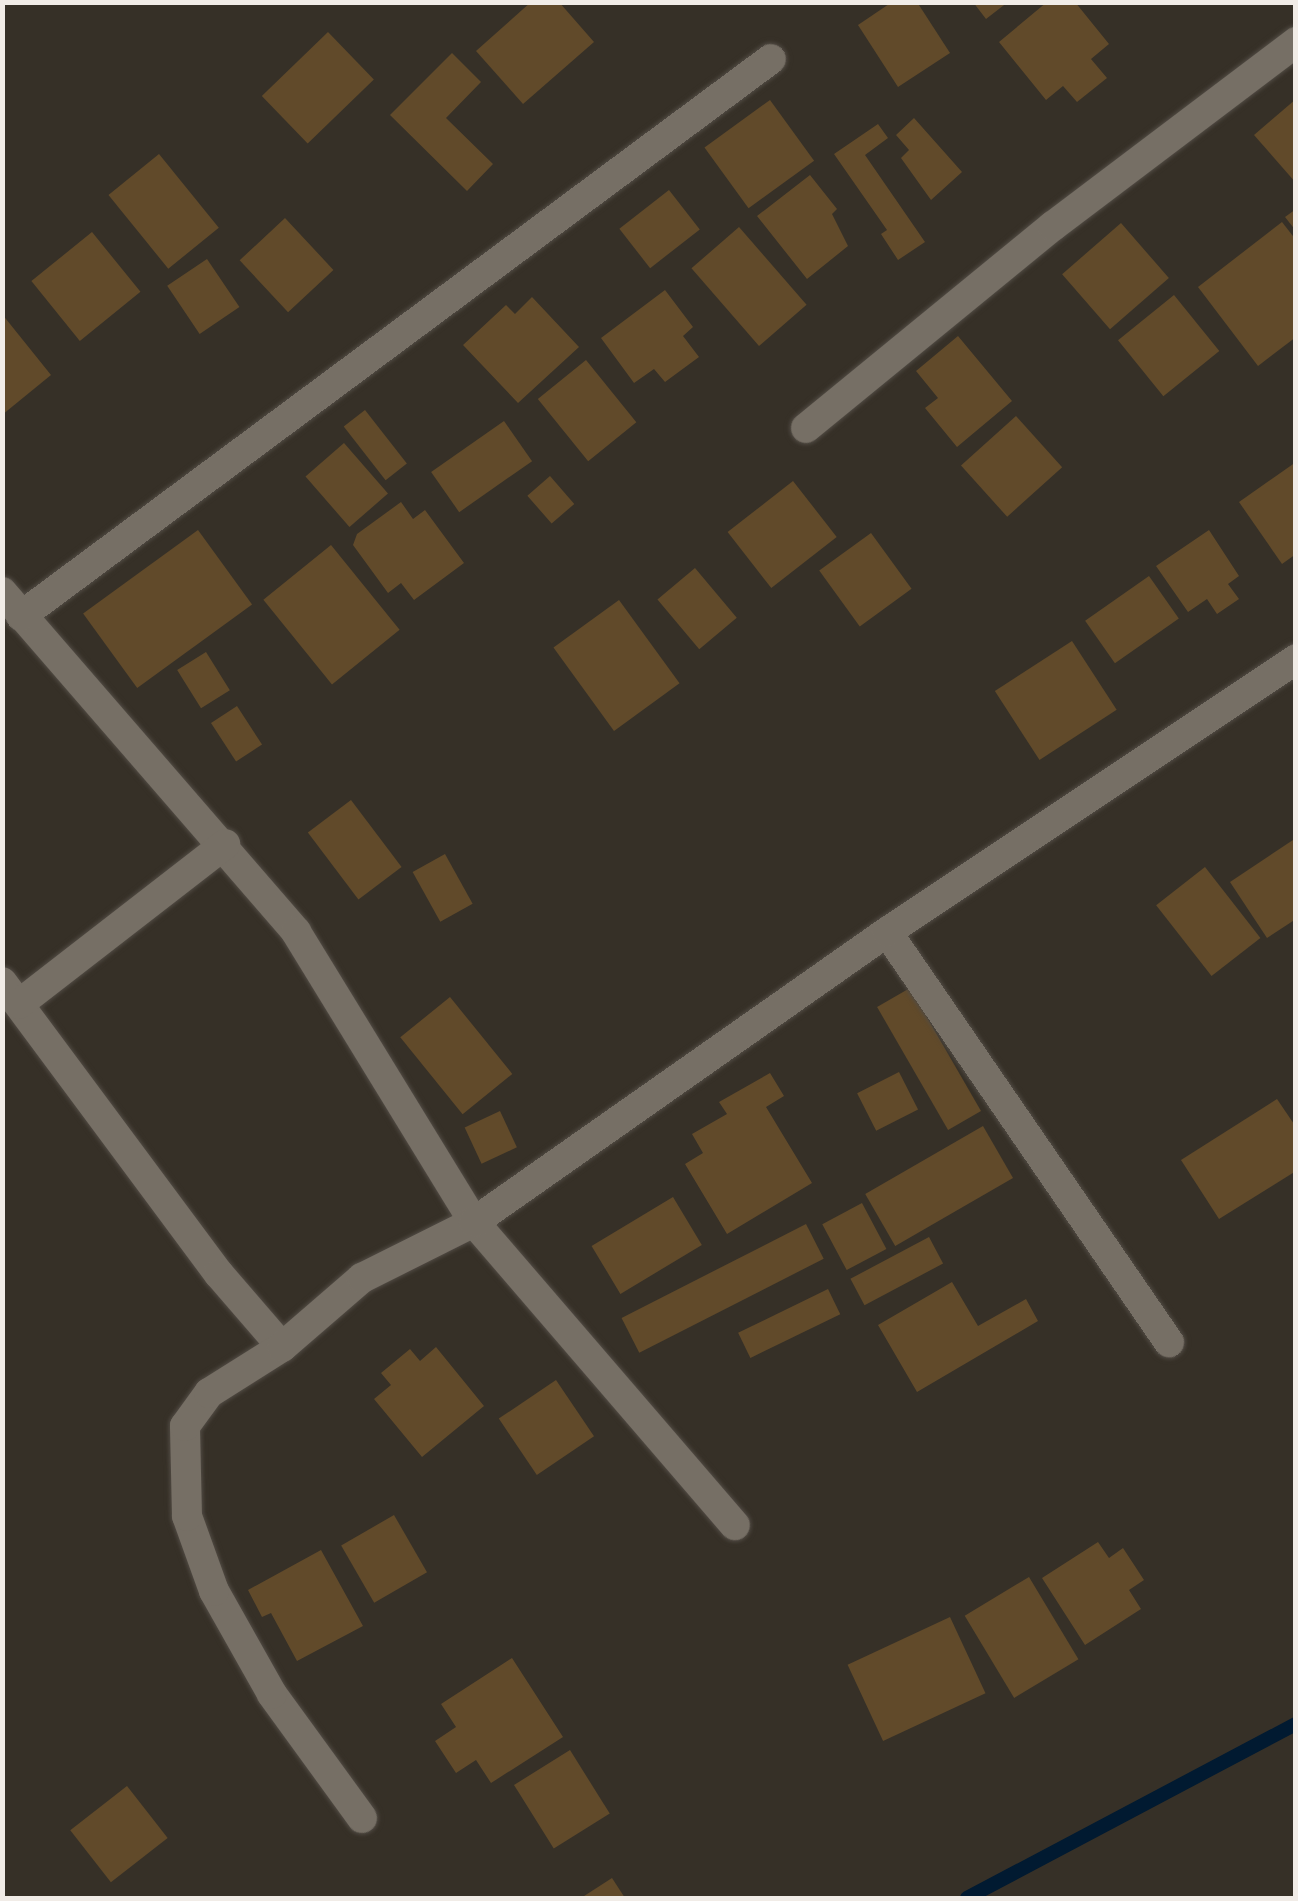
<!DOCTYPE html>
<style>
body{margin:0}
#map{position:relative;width:1298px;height:1901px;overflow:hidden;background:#363027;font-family:Signika,sans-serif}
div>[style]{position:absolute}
.stream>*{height:14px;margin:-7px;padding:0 7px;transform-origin:7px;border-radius:7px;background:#011a31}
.building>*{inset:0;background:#614a2a;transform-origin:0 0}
.roads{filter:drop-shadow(0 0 2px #514b44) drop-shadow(0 0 2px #514b44)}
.street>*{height:30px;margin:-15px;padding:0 15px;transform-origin:15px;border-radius:15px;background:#766f65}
span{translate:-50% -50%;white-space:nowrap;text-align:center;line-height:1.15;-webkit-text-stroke:10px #2c261e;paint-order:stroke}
.frame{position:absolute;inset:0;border:5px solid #f1ece7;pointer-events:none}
</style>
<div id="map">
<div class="stream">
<div style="left:967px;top:1898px;width:372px;rotate:-27.9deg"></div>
</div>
<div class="building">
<div style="clip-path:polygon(531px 2px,559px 2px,594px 42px,523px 104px,476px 51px)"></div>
<div style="clip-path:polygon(892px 2px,917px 2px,950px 53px,898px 87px,858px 25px)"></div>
<div style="clip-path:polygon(973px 2px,1008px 2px,986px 19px)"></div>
<div style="clip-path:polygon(1047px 2px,1075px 2px,1109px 44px,1091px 59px,1107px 78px,1077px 102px,1063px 86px,1046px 100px,999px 42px)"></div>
<div style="left:328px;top:32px;width:66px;height:92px;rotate:46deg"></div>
<div style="clip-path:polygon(452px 53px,481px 82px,446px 118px,493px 164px,467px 191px,390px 115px)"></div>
<div style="clip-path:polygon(1296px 99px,1296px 183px,1254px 135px)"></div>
<div style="left:770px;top:100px;width:75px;height:81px;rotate:54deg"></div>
<div style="clip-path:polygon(914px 118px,962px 172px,931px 200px,901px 158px,909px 150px,896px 135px)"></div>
<div style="clip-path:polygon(878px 124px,888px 138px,865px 155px,925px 242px,898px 260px,881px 234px,887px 230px,834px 154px)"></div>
<div style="left:159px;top:154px;width:95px;height:65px;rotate:51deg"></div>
<div style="clip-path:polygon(810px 175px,837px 209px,832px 214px,848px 246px,807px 279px,757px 216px)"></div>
<div style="left:669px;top:190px;width:50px;height:63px;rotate:52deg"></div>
<div style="clip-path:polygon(1296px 209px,1296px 231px,1285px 217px)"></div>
<div style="left:285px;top:218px;width:71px;height:62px;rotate:47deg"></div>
<div style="clip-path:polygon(1282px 222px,1296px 240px,1296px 337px,1258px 366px,1198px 287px)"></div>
<div style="left:1121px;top:223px;width:73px;height:78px;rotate:49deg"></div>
<div style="left:739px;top:227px;width:103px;height:63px;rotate:49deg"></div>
<div style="left:92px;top:232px;width:77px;height:78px;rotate:51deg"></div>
<div style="left:207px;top:259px;width:58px;height:48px;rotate:56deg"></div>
<div style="clip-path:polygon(665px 290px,693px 327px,683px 336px,699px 357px,665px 382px,654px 369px,634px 383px,601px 338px)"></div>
<div style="left:1174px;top:295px;width:72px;height:72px;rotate:51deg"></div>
<div style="clip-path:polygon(532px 297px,579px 347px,518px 403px,463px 345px,506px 305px,515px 314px)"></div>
<div style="clip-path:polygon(2px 314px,51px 375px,2px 415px)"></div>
<div style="clip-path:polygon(958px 336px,1012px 401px,957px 447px,925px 408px,938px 398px,916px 371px)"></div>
<div style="left:586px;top:360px;width:80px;height:62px;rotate:51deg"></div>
<div style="left:365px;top:410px;width:68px;height:27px;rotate:52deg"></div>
<div style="left:1016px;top:416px;width:69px;height:74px;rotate:48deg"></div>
<div style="left:504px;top:421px;width:49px;height:89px;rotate:55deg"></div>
<div style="left:344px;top:443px;width:67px;height:51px;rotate:49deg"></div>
<div style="clip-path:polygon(1296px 462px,1296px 554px,1282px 564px,1239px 502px)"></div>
<div style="left:550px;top:476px;width:37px;height:30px;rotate:49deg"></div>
<div style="left:793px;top:481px;width:71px;height:83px;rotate:52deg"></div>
<div style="clip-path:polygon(401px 502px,413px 519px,425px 510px,464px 563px,414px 600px,401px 583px,388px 593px,353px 545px,357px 534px)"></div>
<div style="left:198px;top:530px;width:92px;height:142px;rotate:54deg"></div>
<div style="clip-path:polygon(1209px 530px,1239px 576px,1228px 584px,1239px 599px,1217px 614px,1207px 599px,1188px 612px,1156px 566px)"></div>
<div style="left:871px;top:533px;width:69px;height:64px;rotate:54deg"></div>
<div style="left:331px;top:545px;width:109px;height:87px;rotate:51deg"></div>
<div style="left:695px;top:568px;width:65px;height:49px;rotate:50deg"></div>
<div style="left:1149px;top:576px;width:52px;height:78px;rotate:55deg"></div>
<div style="left:619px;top:600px;width:103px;height:81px;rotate:54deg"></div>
<div style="left:1072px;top:641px;width:82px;height:92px;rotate:57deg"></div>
<div style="left:206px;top:652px;width:45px;height:34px;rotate:58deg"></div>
<div style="left:237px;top:706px;width:46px;height:31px;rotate:57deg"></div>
<div style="left:351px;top:800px;width:84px;height:54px;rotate:53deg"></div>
<div style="clip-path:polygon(1296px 838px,1296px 919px,1267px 938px,1230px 882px)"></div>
<div style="left:445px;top:854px;width:57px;height:37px;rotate:61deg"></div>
<div style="left:1205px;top:867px;width:90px;height:62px;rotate:52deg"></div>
<div style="left:910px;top:988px;width:142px;height:38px;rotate:60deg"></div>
<div style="left:450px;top:997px;width:99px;height:64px;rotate:51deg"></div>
<div style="left:899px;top:1072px;width:42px;height:47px;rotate:63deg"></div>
<div style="clip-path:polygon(770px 1073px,784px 1096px,766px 1107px,812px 1183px,727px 1234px,685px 1164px,703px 1153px,692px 1134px,727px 1114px,719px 1102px)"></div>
<div style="clip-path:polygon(1277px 1099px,1296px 1127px,1296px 1171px,1219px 1219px,1181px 1160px)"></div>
<div style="left:500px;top:1111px;width:40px;height:39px;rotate:65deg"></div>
<div style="left:983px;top:1126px;width:60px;height:136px;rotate:60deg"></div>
<div style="left:673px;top:1197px;width:56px;height:95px;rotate:59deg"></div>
<div style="left:862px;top:1203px;width:52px;height:45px;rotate:62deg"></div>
<div style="left:806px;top:1224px;width:39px;height:207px;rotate:63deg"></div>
<div style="left:929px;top:1237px;width:30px;height:89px;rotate:62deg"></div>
<div style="clip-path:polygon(952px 1282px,978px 1326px,1026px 1299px,1038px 1321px,917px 1392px,878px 1325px)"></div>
<div style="left:828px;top:1289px;width:28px;height:100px;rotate:64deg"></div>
<div style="clip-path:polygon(436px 1347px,484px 1406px,422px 1457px,374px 1399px,391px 1385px,381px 1373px,410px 1349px,420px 1361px)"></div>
<div style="left:556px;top:1380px;width:68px;height:69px;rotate:56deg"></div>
<div style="left:394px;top:1515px;width:66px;height:61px;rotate:60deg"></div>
<div style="clip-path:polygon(1098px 1542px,1109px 1558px,1123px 1548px,1144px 1580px,1129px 1590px,1141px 1609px,1085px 1645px,1042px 1578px)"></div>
<div style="clip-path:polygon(321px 1550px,363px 1626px,297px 1661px,271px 1613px,262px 1617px,248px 1590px)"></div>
<div style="left:1029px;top:1577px;width:96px;height:75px;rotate:59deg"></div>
<div style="left:950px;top:1617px;width:84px;height:113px;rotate:65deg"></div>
<div style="clip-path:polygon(512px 1658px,563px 1737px,491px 1783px,476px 1760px,456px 1773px,435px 1741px,456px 1727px,441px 1704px)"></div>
<div style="left:570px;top:1750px;width:75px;height:66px;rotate:58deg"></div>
<div style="left:127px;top:1786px;width:66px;height:72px;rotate:52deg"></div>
<div style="clip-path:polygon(612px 1878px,625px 1898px,581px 1898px)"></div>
</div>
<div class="roads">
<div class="street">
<div style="left:806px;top:428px;width:319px;rotate:-39.3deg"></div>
<div style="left:1053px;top:226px;width:305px;rotate:-37.1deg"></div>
<div style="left:2px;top:592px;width:449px;rotate:49.1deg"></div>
<div style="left:296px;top:932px;width:340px;rotate:58.5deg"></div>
<div style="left:474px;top:1222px;width:400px;rotate:49.3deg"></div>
<div style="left:21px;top:616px;width:934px;rotate:-36.6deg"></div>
<div style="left:887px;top:932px;width:498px;rotate:55.5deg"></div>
<div style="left:2px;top:982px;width:364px;rotate:53.4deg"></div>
<div style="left:219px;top:1274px;width:96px;rotate:49.2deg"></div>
<div style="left:19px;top:1004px;width:261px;rotate:-37.8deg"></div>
<div style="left:362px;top:1818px;width:153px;rotate:-126deg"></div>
<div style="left:272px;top:1694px;width:118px;rotate:-119.4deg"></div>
<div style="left:214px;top:1591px;width:80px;rotate:-109.8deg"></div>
<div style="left:187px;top:1516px;width:90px;rotate:-91.3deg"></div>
<div style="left:185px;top:1426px;width:41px;rotate:-54deg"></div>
<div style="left:209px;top:1393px;width:86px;rotate:-32.2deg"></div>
<div style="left:282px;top:1347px;width:106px;rotate:-40.8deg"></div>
<div style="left:362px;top:1278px;width:125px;rotate:-26.6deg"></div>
<div style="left:474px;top:1222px;width:505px;rotate:-35.08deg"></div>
<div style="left:887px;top:932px;width:492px;rotate:-33.7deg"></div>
</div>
</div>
<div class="frame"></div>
</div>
